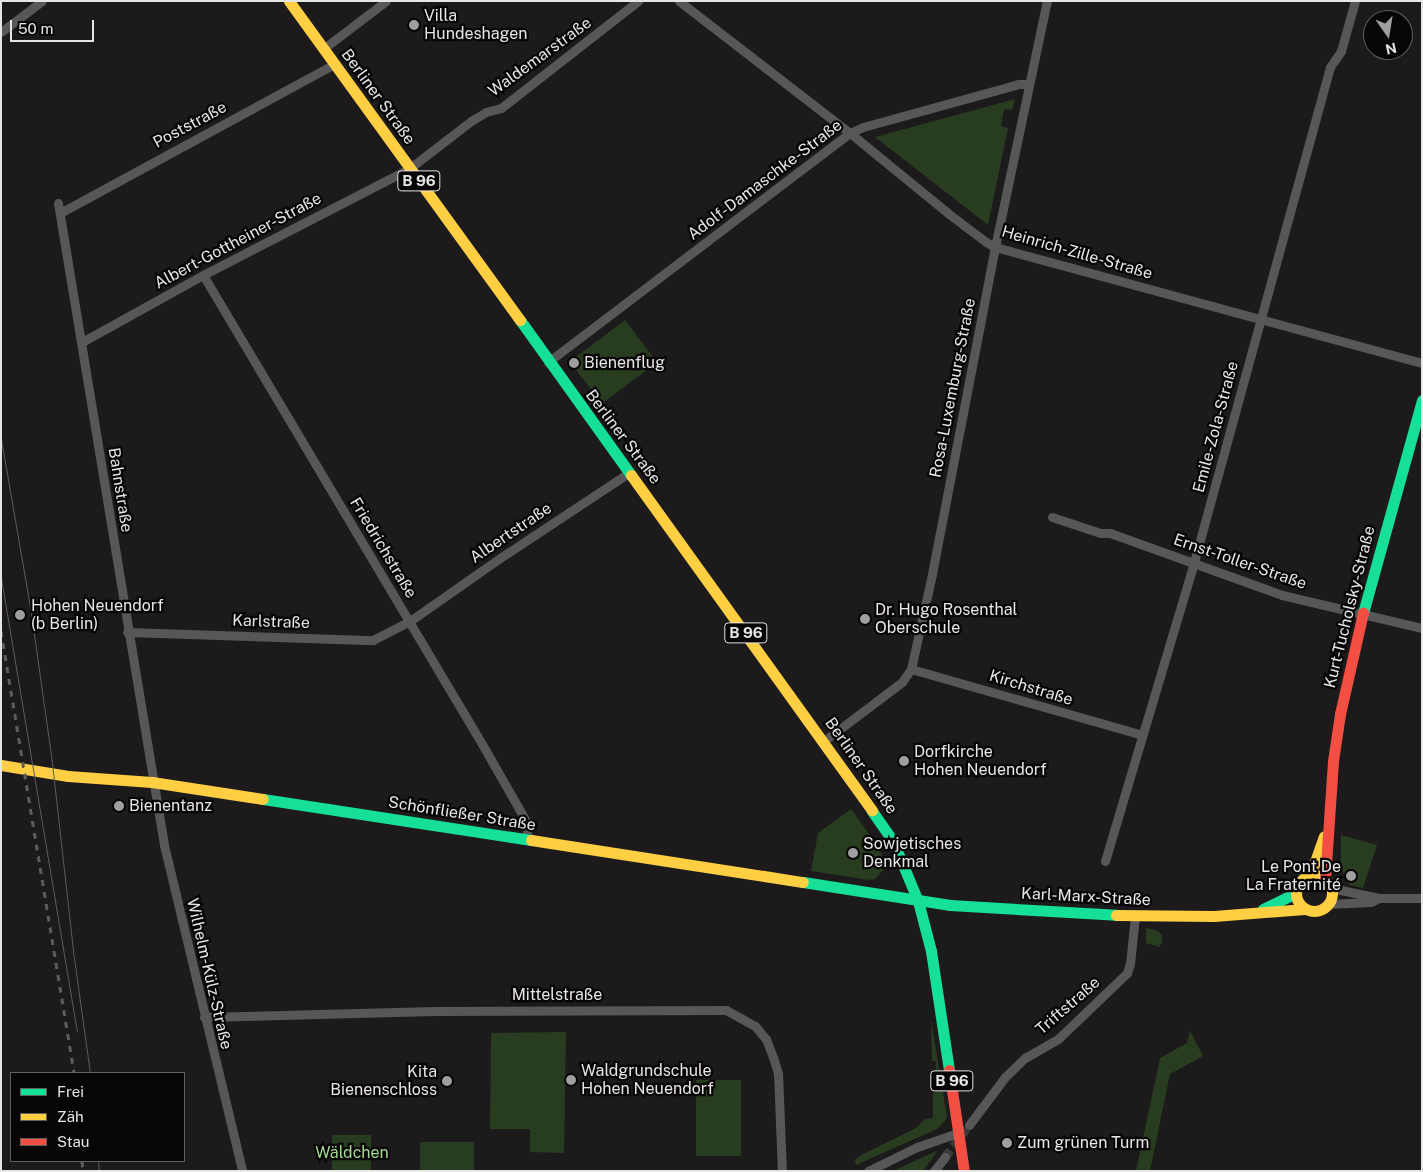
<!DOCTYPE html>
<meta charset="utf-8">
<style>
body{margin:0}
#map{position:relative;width:1423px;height:1172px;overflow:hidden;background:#1d1a1c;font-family:"Public Sans",sans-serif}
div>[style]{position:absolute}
.green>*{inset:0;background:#283c20;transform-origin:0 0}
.street-tunnel>*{height:9px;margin-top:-4.5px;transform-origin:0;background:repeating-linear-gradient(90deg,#3b383a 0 9px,transparent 0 13.5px)}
.street>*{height:9px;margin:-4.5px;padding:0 4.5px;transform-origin:4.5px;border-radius:4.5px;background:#585658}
.fast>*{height:11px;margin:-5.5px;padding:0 5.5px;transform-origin:5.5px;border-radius:5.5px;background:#16e098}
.slow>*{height:11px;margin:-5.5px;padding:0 5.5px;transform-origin:5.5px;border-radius:5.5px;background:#ffcf43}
.slow>.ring{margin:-5.5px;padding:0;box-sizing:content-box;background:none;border:11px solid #ffcf43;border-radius:50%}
.jam>*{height:11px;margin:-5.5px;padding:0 5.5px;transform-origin:5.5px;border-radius:5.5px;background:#f24e42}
.tram>*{height:1px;margin:-0.5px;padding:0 0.5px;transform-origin:0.5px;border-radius:0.5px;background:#5e5b5d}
.rail>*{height:3px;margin-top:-1.5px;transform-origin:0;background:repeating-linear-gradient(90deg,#5e5b5d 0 6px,transparent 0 12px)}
.dots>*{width:14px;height:14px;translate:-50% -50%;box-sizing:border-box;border:2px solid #070506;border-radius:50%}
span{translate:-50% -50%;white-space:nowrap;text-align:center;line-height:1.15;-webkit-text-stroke:4.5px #070506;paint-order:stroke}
.shield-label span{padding:1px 4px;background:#070506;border:1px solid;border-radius:4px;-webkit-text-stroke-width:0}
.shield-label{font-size:15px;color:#e8e5e7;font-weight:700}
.poi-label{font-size:16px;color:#e8e5e7}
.left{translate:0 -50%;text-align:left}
.right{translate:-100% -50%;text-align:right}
.street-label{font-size:16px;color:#e8e5e7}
.park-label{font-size:16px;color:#a4d992}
.frame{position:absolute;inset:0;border:2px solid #e8e5e7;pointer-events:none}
.legend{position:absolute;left:10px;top:1072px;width:175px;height:90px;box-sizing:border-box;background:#070506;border:1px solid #615f60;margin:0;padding:6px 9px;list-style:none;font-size:15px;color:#e8e5e7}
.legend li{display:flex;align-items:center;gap:10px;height:25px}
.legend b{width:25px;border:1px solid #615f60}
.north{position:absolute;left:1363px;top:10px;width:50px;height:50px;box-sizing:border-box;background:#070506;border:1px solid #615f60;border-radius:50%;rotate:167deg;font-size:14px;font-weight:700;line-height:20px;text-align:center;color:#e8e5e7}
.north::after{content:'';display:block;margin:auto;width:18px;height:22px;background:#a19ea0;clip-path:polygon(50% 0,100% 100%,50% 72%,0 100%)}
.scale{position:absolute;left:10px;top:20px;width:84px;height:22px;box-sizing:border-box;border:2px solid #e8e5e7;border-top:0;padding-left:6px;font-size:15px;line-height:18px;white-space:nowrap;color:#e8e5e7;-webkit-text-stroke:4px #070506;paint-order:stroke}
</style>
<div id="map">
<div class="green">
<div style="clip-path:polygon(1015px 99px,1012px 110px,1004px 109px,1001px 126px,1008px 128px,988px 225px,875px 137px)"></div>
<div style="left:625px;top:320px;width:53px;height:69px;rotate:53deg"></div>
<div style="clip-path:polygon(851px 809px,877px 845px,886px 863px,885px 868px,875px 879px,869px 880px,811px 871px,818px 833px)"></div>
<div style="clip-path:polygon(1341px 835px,1377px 845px,1363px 888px,1350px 885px,1344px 878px,1341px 863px)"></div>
<div style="clip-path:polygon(1146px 928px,1158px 931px,1162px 935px,1162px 943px,1159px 947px,1146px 943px)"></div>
<div style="clip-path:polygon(931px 1019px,947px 1117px,945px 1121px,937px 1129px,856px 1165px,855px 1160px,861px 1155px,916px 1128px,925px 1119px,933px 1118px,933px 1093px,936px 1092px,936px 1061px,932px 1061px)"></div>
<div style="clip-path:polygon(1190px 1031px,1203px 1056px,1170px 1074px,1150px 1171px,1136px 1171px,1160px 1058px,1187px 1043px)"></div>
<div style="clip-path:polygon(566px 1032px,564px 1153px,530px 1152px,530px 1129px,490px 1129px,491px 1033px)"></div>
<div style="left:696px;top:1080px;width:45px;height:76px"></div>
<div style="left:332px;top:1135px;width:39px;height:36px"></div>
<div style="left:420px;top:1142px;width:54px;height:29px"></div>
<div style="clip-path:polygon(936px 1151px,937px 1152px,923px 1171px,893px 1171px)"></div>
</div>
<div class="street-tunnel">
<div style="left:945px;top:1157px;width:40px;rotate:-53deg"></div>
</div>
<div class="street">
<div style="left:679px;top:1px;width:216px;rotate:37.7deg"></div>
<div style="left:850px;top:133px;width:128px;rotate:39.3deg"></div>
<div style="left:949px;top:214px;width:46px;rotate:37.1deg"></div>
<div style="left:986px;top:242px;width:10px;rotate:29deg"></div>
<div style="left:995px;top:247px;width:442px;rotate:15.2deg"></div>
<div style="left:1px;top:32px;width:51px;rotate:-37.1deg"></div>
<div style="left:323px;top:49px;width:79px;rotate:-37.3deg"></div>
<div style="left:58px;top:203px;width:651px;rotate:80.62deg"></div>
<div style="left:164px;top:845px;width:335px;rotate:76.5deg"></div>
<div style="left:60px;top:213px;width:312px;rotate:-28.5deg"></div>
<div style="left:203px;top:275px;width:546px;rotate:59.25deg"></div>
<div style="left:482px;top:744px;width:91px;rotate:60.3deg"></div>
<div style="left:527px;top:823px;width:17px;rotate:90deg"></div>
<div style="left:82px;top:342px;width:138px;rotate:-29deg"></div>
<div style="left:203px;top:275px;width:233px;rotate:-27.3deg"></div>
<div style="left:410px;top:168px;width:77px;rotate:-37.6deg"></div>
<div style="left:471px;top:121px;width:17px;rotate:-31deg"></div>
<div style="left:486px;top:112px;width:16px;rotate:-15deg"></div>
<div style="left:501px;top:108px;width:174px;rotate:-38deg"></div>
<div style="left:548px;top:362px;width:379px;rotate:-37.2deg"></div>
<div style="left:850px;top:133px;width:14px;rotate:-25deg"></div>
<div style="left:863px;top:127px;width:136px;rotate:-15.4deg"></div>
<div style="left:994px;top:91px;width:26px;rotate:-16deg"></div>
<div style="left:1019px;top:84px;width:10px"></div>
<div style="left:1052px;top:517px;width:51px;rotate:18.4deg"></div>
<div style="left:1100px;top:533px;width:10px"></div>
<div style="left:1110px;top:533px;width:183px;rotate:19.8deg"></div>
<div style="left:1282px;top:595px;width:144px;rotate:13.3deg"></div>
<div style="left:127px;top:632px;width:246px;rotate:1.9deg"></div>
<div style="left:373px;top:640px;width:42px;rotate:-27.2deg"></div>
<div style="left:410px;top:621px;width:110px;rotate:-35deg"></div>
<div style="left:500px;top:558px;width:156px;rotate:-33.5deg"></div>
<div style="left:911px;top:669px;width:240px;rotate:15.9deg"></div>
<div style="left:824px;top:741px;width:98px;rotate:-37.1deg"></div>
<div style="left:902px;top:682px;width:16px;rotate:-55deg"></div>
<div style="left:911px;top:669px;width:97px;rotate:-77.5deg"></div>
<div style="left:932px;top:574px;width:333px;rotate:-79.1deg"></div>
<div style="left:995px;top:247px;width:251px;rotate:-78.1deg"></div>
<div style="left:1105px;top:861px;width:312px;rotate:-73.4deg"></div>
<div style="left:1194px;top:562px;width:513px;rotate:-74.64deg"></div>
<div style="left:1330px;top:67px;width:19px;rotate:-55deg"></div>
<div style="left:1341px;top:51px;width:52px;rotate:-74.4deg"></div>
<div style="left:1331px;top:888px;width:49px;rotate:11.8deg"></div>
<div style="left:1379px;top:898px;width:43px"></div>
<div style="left:1328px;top:904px;width:43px;rotate:-2.7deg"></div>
<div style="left:1371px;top:902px;width:9px;rotate:-27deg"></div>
<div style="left:204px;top:1017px;width:231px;rotate:-1.5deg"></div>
<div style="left:435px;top:1011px;width:291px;rotate:-0.2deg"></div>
<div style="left:726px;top:1010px;width:33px;rotate:29deg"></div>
<div style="left:755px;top:1026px;width:17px;rotate:50deg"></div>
<div style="left:766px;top:1039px;width:19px;rotate:69deg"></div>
<div style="left:773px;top:1057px;width:17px;rotate:73deg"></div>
<div style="left:778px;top:1073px;width:98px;rotate:87.7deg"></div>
<div style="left:969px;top:1125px;width:60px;rotate:-53.1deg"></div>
<div style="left:1005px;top:1077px;width:28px;rotate:-44deg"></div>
<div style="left:1025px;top:1058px;width:39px;rotate:-30deg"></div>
<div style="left:1059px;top:1038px;width:94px;rotate:-43.7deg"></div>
<div style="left:1127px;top:973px;width:9px;rotate:-72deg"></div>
<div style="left:1130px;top:964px;width:48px;rotate:-84.1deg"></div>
<div style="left:868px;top:1171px;width:55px;rotate:-26.1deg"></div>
<div style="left:917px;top:1147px;width:43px;rotate:-18.9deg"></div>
<div style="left:934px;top:1171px;width:18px;rotate:-52deg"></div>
</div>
<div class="fast">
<div style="left:520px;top:320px;width:191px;rotate:54.4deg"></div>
<div style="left:1363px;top:613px;width:221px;rotate:-74.5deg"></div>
<div style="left:263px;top:799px;width:271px;rotate:8.7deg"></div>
<div style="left:872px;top:811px;width:37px;rotate:55deg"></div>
<div style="left:893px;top:841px;width:65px;rotate:67.4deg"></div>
<div style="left:918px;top:901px;width:52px;rotate:75.4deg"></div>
<div style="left:931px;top:951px;width:120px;rotate:81.4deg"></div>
<div style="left:803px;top:882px;width:149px;rotate:8.9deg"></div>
<div style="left:950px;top:905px;width:166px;rotate:3.4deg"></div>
<div style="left:1263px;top:909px;width:37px;rotate:-26deg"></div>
</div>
<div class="slow">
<div style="left:289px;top:1px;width:394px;rotate:54.1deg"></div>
<div style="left:631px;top:475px;width:413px;rotate:54.3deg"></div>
<div style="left:1px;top:765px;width:68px;rotate:9.3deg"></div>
<div style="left:68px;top:776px;width:84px;rotate:4.1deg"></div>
<div style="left:152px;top:782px;width:112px;rotate:8.7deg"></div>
<div style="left:531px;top:840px;width:275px;rotate:8.8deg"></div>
<div class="ring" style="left:1296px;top:875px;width:25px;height:25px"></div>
<div style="left:1310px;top:876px;width:42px;rotate:-70.7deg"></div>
<div style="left:1116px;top:915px;width:98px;rotate:0.6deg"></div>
<div style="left:1214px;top:916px;width:91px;rotate:-4.4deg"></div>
</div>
<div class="jam">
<div style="left:1325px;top:879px;width:118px;rotate:-86.1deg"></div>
<div style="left:1333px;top:761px;width:48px;rotate:-81.5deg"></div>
<div style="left:1340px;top:714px;width:104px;rotate:-77.2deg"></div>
<div style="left:949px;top:1070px;width:102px;rotate:81.6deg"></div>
</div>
<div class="tram">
<div style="left:1px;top:439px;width:177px;rotate:80.2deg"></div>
<div style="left:31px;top:613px;width:151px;rotate:82deg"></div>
<div style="left:52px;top:763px;width:196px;rotate:83.6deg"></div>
<div style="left:74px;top:958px;width:116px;rotate:82.1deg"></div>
<div style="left:1px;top:578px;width:460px;rotate:80.5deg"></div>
<div style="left:98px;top:1161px;width:10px;rotate:84deg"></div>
</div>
<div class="rail">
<div style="left:1px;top:631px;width:448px;rotate:80.6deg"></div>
<div style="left:82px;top:1161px;width:10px;rotate:84deg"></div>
</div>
<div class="dots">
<div style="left:414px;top:25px;background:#a19ea0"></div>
<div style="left:574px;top:363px;background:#a19ea0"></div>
<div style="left:20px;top:615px;background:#a19ea0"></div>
<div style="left:865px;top:619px;background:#a19ea0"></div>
<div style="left:904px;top:761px;background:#a19ea0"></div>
<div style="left:119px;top:806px;background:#a19ea0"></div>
<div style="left:853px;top:853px;background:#a19ea0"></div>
<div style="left:1351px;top:876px;background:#a19ea0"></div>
<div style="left:571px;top:1080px;background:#a19ea0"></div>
<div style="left:447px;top:1081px;background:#a19ea0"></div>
<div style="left:1007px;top:1143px;background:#a19ea0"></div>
</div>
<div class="shield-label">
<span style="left:419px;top:181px">B 96</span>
<span style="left:746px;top:633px">B 96</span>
<span style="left:952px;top:1081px">B 96</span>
</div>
<div class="poi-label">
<span class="left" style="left:424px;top:25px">Villa<br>Hundeshagen</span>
<span class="left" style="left:584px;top:363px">Bienenflug</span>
<span class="left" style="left:31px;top:615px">Hohen Neuendorf<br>(b Berlin)</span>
<span class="left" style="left:875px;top:619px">Dr. Hugo Rosenthal<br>Oberschule</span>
<span class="left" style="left:914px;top:761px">Dorfkirche<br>Hohen Neuendorf</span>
<span class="left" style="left:129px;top:806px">Bienentanz</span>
<span class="left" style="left:863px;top:853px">Sowjetisches<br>Denkmal</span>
<span class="right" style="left:1341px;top:876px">Le Pont De<br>La Fraternité</span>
<span class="left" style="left:581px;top:1080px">Waldgrundschule<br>Hohen Neuendorf</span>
<span class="right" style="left:437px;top:1081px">Kita<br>Bienenschloss</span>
<span class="left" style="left:1017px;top:1143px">Zum grünen Turm</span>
</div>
<div class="street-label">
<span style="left:540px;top:57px;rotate:-36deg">Waldemarstraße</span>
<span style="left:378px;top:97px;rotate:54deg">Berliner Straße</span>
<span style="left:190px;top:125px;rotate:-28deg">Poststraße</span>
<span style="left:765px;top:180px;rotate:-37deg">Adolf-Damaschke-Straße</span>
<span style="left:238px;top:241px;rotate:-28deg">Albert-Gottheiner-Straße</span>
<span style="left:1077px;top:253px;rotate:16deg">Heinrich-Zille-Straße</span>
<span style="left:953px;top:388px;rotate:-79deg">Rosa-Luxemburg-Straße</span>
<span style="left:1216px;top:427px;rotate:-75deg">Emile-Zola-Straße</span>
<span style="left:623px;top:437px;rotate:53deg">Berliner Straße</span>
<span style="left:120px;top:490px;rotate:81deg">Bahnstraße</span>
<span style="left:511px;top:533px;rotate:-34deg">Albertstraße</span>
<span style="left:383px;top:548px;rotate:59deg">Friedrichstraße</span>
<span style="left:1240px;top:562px;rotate:19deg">Ernst-Toller-Straße</span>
<span style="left:1350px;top:607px;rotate:-76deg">Kurt-Tucholsky-Straße</span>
<span style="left:271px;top:622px;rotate:2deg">Karlstraße</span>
<span style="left:1031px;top:688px;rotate:17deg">Kirchstraße</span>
<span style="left:861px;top:766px;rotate:55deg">Berliner Straße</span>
<span style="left:462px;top:814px;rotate:9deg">Schönfließer Straße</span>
<span style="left:1086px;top:897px;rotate:3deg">Karl-Marx-Straße</span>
<span style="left:209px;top:974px;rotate:77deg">Wilhelm-Külz-Straße</span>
<span style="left:557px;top:995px">Mittelstraße</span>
<span style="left:1068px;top:1006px;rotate:-41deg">Triftstraße</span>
</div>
<div class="park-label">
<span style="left:352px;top:1153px">Wäldchen</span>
</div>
<div class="frame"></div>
<ul class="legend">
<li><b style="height:6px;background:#16e098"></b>Frei</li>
<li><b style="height:6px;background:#ffcf43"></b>Zäh</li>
<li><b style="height:6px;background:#f24e42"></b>Stau</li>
</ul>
<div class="north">N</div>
<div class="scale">50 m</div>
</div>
